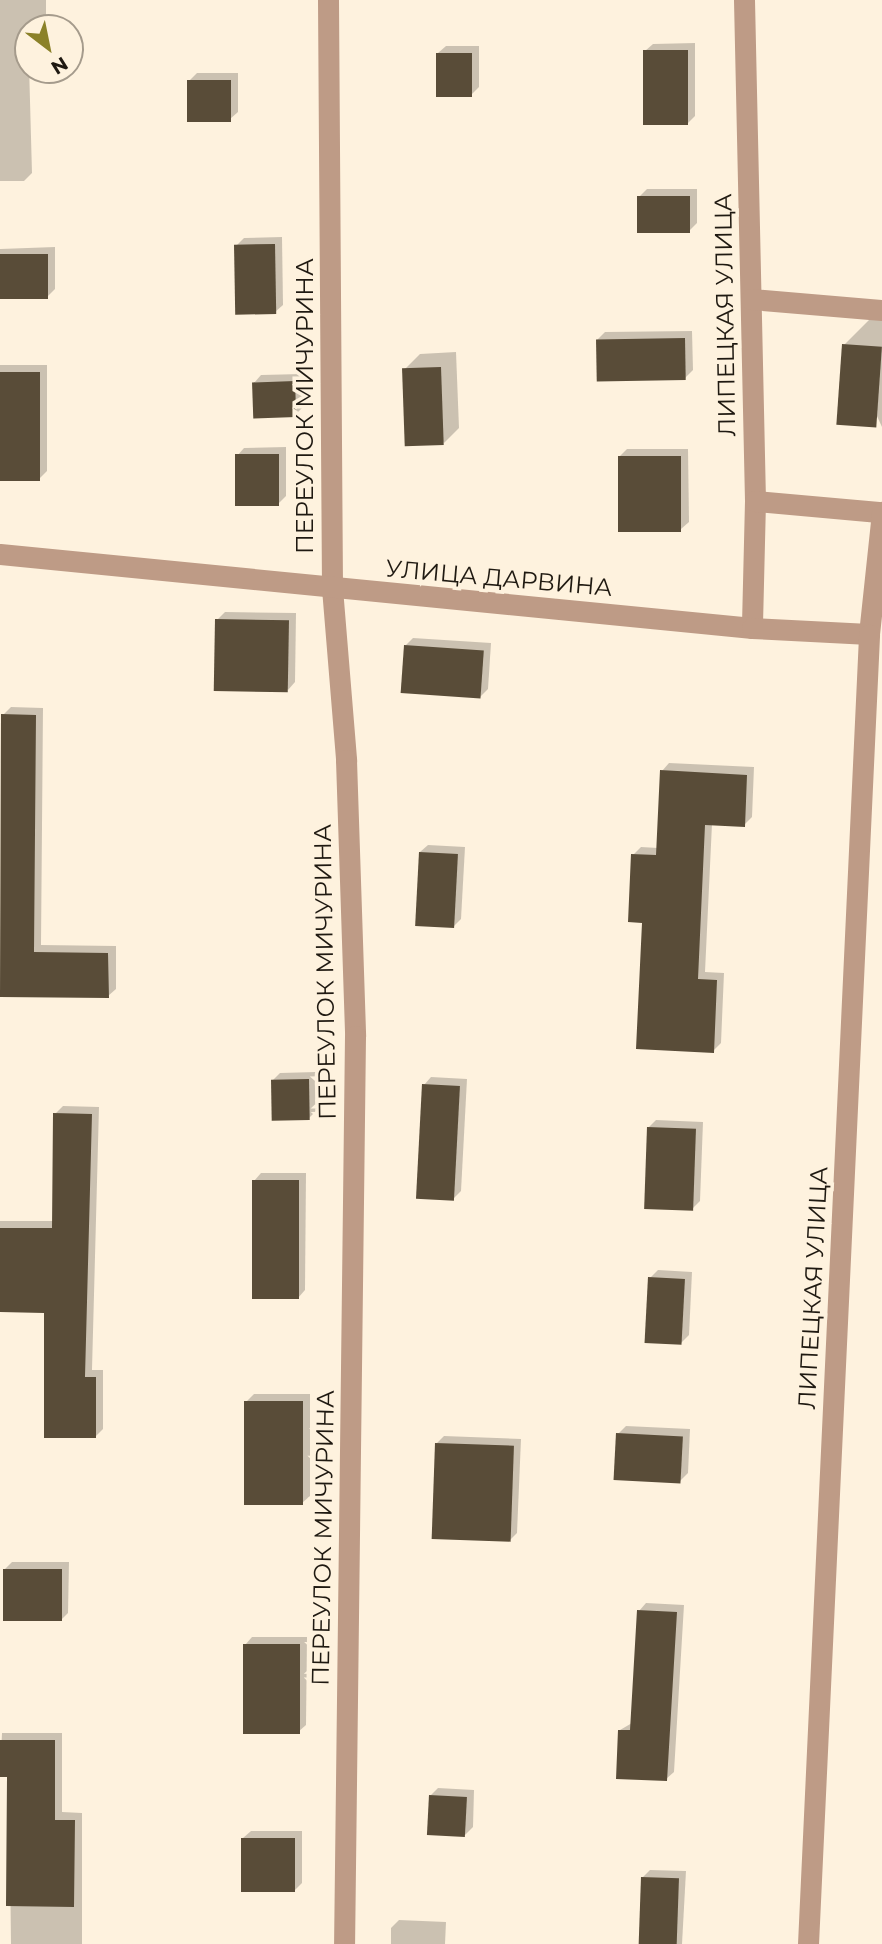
<!DOCTYPE html>
<meta charset="utf-8">
<style>
body{margin:0}
#map{position:relative;width:882px;height:1944px;overflow:hidden;background:#fef2de;font-family:Montserrat,sans-serif}
div>[style]{position:absolute}
.shadow>*{inset:0;background:#0003}
.building>*{inset:0;background:#594c38;transform-origin:0 0}
.street>*{height:21px;margin:-10.5px;padding:0 10.5px;transform-origin:10.5px;border-radius:10.5px;background:#be9b86}
span{translate:-50% -50%;white-space:nowrap;text-align:center;line-height:1.15;-webkit-text-stroke:7px #fef2de;paint-order:stroke}
.street-label{font-size:24px;color:#1f1911}
.north{position:absolute;left:14px;top:14px;width:70px;height:70px;box-sizing:border-box;background:#fef2de;border:2px solid #a59b8c;border-radius:50%;rotate:148deg;font-size:19px;font-weight:700;line-height:28px;text-align:center;color:#1f1911}
.north::after{content:'';display:block;margin:auto;width:24px;height:32px;background:#8b8129;clip-path:polygon(50% 0,100% 100%,50% 72%,0 100%)}
</style>
<div id="map">
<div class="shadow">
<div style="clip-path:polygon(0 0,46px 0,46px 18px,28px 28px,32px 173px,24px 181px,0 181px)"></div>
<div style="clip-path:polygon(695px 43px,695px 116px,688px 123px,645px 51px,653px 44px)"></div>
<div style="clip-path:polygon(446px 46px,479px 46px,479px 87px,471px 95px,438px 53px)"></div>
<div style="clip-path:polygon(197px 73px,238px 73px,238px 112px,230px 119px,189px 81px)"></div>
<div style="clip-path:polygon(647px 189px,697px 189px,697px 223px,689px 231px,639px 197px)"></div>
<div style="clip-path:polygon(282px 237px,283px 305px,275px 312px,236px 246px,244px 238px)"></div>
<div style="clip-path:polygon(55px 247px,55px 289px,47px 297px,0 297px,0 249px)"></div>
<div style="clip-path:polygon(876px 313px,882px 314px,882px 427px,844px 345px)"></div>
<div style="clip-path:polygon(692px 331px,693px 370px,685px 378px,597px 340px,605px 332px)"></div>
<div style="clip-path:polygon(456px 352px,459px 428px,444px 443px,404px 370px,420px 354px)"></div>
<div style="clip-path:polygon(0 365px,47px 365px,47px 471px,40px 478px,0 479px)"></div>
<div style="clip-path:polygon(302px 374px,303px 407px,295px 415px,254px 383px,261px 375px)"></div>
<div style="clip-path:polygon(286px 447px,286px 496px,278px 504px,237px 456px,244px 448px)"></div>
<div style="clip-path:polygon(627px 449px,688px 449px,689px 522px,681px 529px,619px 457px)"></div>
<div style="clip-path:polygon(225px 612px,296px 613px,295px 682px,288px 690px,217px 620px)"></div>
<div style="clip-path:polygon(413px 638px,491px 643px,488px 689px,480px 697px,405px 646px)"></div>
<div style="clip-path:polygon(11px 707px,43px 708px,41px 945px,116px 946px,116px 989px,108px 996px,0 995px,3px 715px)"></div>
<div style="clip-path:polygon(669px 763px,754px 767px,752px 817px,744px 825px,712px 824px,705px 972px,724px 973px,721px 1043px,713px 1051px,644px 921px,633px 855px,641px 847px,658px 848px,662px 771px)"></div>
<div style="clip-path:polygon(428px 845px,465px 847px,461px 919px,454px 926px,420px 852px)"></div>
<div style="clip-path:polygon(316px 1072px,317px 1110px,309px 1118px,272px 1081px,280px 1073px)"></div>
<div style="clip-path:polygon(431px 1077px,467px 1079px,461px 1191px,454px 1198px,424px 1085px)"></div>
<div style="clip-path:polygon(63px 1106px,99px 1107px,92px 1370px,103px 1370px,103px 1429px,95px 1437px,46px 1311px,0 1311px,0 1221px,53px 1221px,55px 1114px)"></div>
<div style="clip-path:polygon(656px 1120px,703px 1122px,700px 1201px,692px 1209px,648px 1128px)"></div>
<div style="clip-path:polygon(261px 1173px,306px 1173px,305px 1290px,298px 1298px,254px 1181px)"></div>
<div style="clip-path:polygon(658px 1270px,692px 1272px,689px 1335px,681px 1343px,650px 1278px)"></div>
<div style="clip-path:polygon(254px 1394px,310px 1394px,310px 1496px,302px 1503px,246px 1402px)"></div>
<div style="clip-path:polygon(626px 1426px,690px 1429px,688px 1473px,680px 1481px,618px 1434px)"></div>
<div style="clip-path:polygon(444px 1436px,521px 1439px,517px 1533px,509px 1541px,436px 1444px)"></div>
<div style="clip-path:polygon(12px 1562px,69px 1562px,68px 1613px,61px 1620px,5px 1569px)"></div>
<div style="clip-path:polygon(646px 1603px,684px 1605px,674px 1772px,666px 1779px,620px 1730px,632px 1723px,639px 1611px)"></div>
<div style="clip-path:polygon(252px 1637px,307px 1637px,306px 1725px,298px 1732px,245px 1645px)"></div>
<div style="clip-path:polygon(2px 1733px,62px 1733px,62px 1812px,82px 1813px,82px 1944px,11px 1944px,9px 1775px,0 1775px)"></div>
<div style="clip-path:polygon(438px 1788px,474px 1790px,473px 1827px,465px 1835px,430px 1796px)"></div>
<div style="clip-path:polygon(251px 1831px,302px 1831px,302px 1883px,295px 1890px,243px 1838px)"></div>
<div style="clip-path:polygon(650px 1870px,686px 1871px,682px 1944px,640px 1944px,643px 1877px)"></div>
<div style="clip-path:polygon(399px 1920px,446px 1922px,445px 1944px,391px 1944px,391px 1928px)"></div>
</div>
<div class="building">
<div style="left:688px;top:50px;width:75px;height:45px;rotate:90deg"></div>
<div style="left:436px;top:53px;width:36px;height:44px"></div>
<div style="left:187px;top:80px;width:44px;height:42px"></div>
<div style="left:637px;top:196px;width:53px;height:37px"></div>
<div style="left:275px;top:244px;width:70px;height:41px;rotate:89deg"></div>
<div style="left:48px;top:254px;width:45px;height:48px;rotate:90deg"></div>
<div style="left:685px;top:338px;width:42px;height:89px;rotate:89deg"></div>
<div style="left:842px;top:344px;width:40px;height:81px;rotate:4deg"></div>
<div style="left:441px;top:367px;width:78px;height:39px;rotate:88deg"></div>
<div style="left:0;top:372px;width:40px;height:109px"></div>
<div style="left:295px;top:381px;width:36px;height:43px;rotate:88deg"></div>
<div style="left:279px;top:454px;width:52px;height:44px;rotate:90deg"></div>
<div style="left:618px;top:456px;width:63px;height:76px"></div>
<div style="left:215px;top:619px;width:74px;height:72px;rotate:1deg"></div>
<div style="left:404px;top:645px;width:80px;height:48px;rotate:4deg"></div>
<div style="clip-path:polygon(1px 714px,36px 715px,34px 952px,108px 953px,109px 998px,0 997px)"></div>
<div style="clip-path:polygon(660px 770px,747px 775px,745px 827px,705px 825px,698px 979px,717px 980px,714px 1053px,636px 1049px,642px 923px,628px 922px,631px 854px,656px 855px)"></div>
<div style="left:419px;top:852px;width:39px;height:74px;rotate:3deg"></div>
<div style="left:309px;top:1079px;width:41px;height:38px;rotate:89deg"></div>
<div style="left:422px;top:1084px;width:38px;height:115px;rotate:3deg"></div>
<div style="clip-path:polygon(53px 1113px,92px 1114px,85px 1377px,96px 1377px,96px 1438px,44px 1438px,44px 1313px,0 1312px,0 1228px,52px 1228px)"></div>
<div style="left:647px;top:1127px;width:49px;height:82px;rotate:2deg"></div>
<div style="left:252px;top:1180px;width:47px;height:119px"></div>
<div style="left:648px;top:1277px;width:37px;height:66px;rotate:3deg"></div>
<div style="left:244px;top:1401px;width:59px;height:104px"></div>
<div style="left:616px;top:1433px;width:67px;height:47px;rotate:3deg"></div>
<div style="left:435px;top:1443px;width:79px;height:96px;rotate:2deg"></div>
<div style="left:3px;top:1569px;width:59px;height:52px"></div>
<div style="clip-path:polygon(637px 1610px,677px 1612px,667px 1781px,616px 1779px,618px 1730px,630px 1730px)"></div>
<div style="left:243px;top:1644px;width:57px;height:90px"></div>
<div style="clip-path:polygon(0 1740px,55px 1740px,55px 1820px,75px 1820px,74px 1907px,6px 1906px,7px 1777px,0 1777px)"></div>
<div style="left:429px;top:1795px;width:38px;height:40px;rotate:3deg"></div>
<div style="left:241px;top:1838px;width:54px;height:54px"></div>
<div style="left:641px;top:1877px;width:38px;height:67px;rotate:2deg"></div>
</div>
<div class="street">
<div style="left:328px;top:0;width:588px;rotate:89.61deg"></div>
<div style="left:332px;top:588px;width:173px;rotate:85.3deg"></div>
<div style="left:346px;top:760px;width:276px;rotate:88.1deg"></div>
<div style="left:355px;top:1036px;width:908px;rotate:90.69deg"></div>
<div style="left:744px;top:0;width:501px;rotate:88.74deg"></div>
<div style="left:755px;top:501px;width:127px;rotate:91.4deg"></div>
<div style="left:751px;top:299px;width:131px;rotate:4.8deg"></div>
<div style="left:755px;top:501px;width:124px;rotate:5.1deg"></div>
<div style="left:0;top:554px;width:756px;rotate:5.62deg"></div>
<div style="left:752px;top:628px;width:117px;rotate:2.9deg"></div>
<div style="left:869px;top:634px;width:123px;rotate:-83.9deg"></div>
<div style="left:808px;top:1944px;width:1311px;rotate:-87.33deg"></div>
</div>
<div class="street-label">
<span style="left:725px;top:315px;rotate:-91deg">ЛИПЕЦКАЯ УЛИЦА</span>
<span style="left:305px;top:406px;rotate:-90deg">ПЕРЕУЛОК МИЧУРИНА</span>
<span style="left:499px;top:578px;rotate:5deg">УЛИЦА ДАРВИНА</span>
<span style="left:325px;top:972px;rotate:-91deg">ПЕРЕУЛОК МИЧУРИНА</span>
<span style="left:813px;top:1288px;rotate:-87deg">ЛИПЕЦКАЯ УЛИЦА</span>
<span style="left:323px;top:1538px;rotate:-89deg">ПЕРЕУЛОК МИЧУРИНА</span>
</div>
<div class="north">N</div>
</div>
